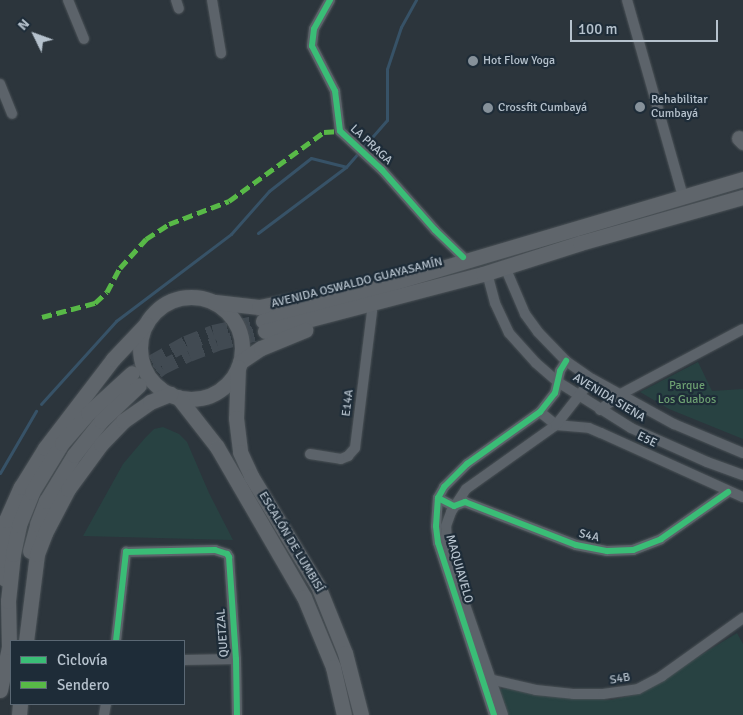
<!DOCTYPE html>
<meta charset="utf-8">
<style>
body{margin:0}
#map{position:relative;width:743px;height:715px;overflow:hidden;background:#2c353c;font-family:Signika,sans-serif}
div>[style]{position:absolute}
.green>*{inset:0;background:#284242}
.stream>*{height:3px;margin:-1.5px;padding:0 1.5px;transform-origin:1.5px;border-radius:1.5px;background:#375267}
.primary-tunnel>*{height:15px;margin-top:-7.5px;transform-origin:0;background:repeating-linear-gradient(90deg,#414a52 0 15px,transparent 0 23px)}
.roads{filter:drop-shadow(0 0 1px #4a5156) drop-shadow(0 0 1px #4a5156)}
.minor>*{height:10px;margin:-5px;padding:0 5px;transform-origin:5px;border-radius:5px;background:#5c636a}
.primary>*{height:15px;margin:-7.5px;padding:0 7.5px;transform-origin:7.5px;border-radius:7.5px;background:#5f656b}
.primary>.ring{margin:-7.5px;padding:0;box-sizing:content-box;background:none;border:15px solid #5f656b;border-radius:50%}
.quiet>*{height:5px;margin-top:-2.5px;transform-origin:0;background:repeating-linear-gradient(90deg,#58b947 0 10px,transparent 0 15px)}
.cycleway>*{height:6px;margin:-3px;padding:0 3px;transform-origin:3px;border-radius:3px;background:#3abd76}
.dots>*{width:14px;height:14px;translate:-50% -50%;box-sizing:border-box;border:2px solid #1e2c38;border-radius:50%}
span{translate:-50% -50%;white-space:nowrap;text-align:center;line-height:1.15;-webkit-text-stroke:4.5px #1e2c38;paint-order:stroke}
.poi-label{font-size:12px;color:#b6c2cd}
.left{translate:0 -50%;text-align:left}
.street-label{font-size:12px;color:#b6c2cd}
.park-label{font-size:12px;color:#6c9f71}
.legend{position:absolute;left:10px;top:640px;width:175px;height:65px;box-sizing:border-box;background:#1e2c38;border:1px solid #5b6874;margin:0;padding:6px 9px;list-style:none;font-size:15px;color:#b6c2cd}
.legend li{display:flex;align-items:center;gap:10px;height:25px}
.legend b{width:25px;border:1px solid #5b6874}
.north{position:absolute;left:10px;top:10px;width:50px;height:50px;-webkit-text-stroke:4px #1e2c38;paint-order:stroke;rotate:312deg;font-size:14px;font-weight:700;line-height:20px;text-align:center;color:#b6c2cd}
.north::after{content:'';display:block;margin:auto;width:18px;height:22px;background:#b6c2cd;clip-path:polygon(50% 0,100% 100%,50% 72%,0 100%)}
.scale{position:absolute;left:570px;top:20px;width:148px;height:22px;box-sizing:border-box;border:2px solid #b6c2cd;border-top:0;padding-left:6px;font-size:15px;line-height:18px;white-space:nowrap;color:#b6c2cd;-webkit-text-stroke:4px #1e2c38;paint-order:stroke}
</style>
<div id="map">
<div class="green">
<div style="clip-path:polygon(698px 362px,712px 391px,743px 389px,743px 439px,669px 409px,640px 392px)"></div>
<div style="clip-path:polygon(163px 427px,179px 434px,187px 442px,209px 493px,233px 540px,83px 536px,123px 464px,145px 438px,154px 429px)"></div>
<div style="clip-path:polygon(737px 633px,743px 644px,743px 715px,496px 715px,497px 690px,506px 688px,541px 696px,611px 700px,637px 694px)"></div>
</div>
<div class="stream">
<div style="left:258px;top:233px;width:110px;rotate:-36.9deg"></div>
<div style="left:346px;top:167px;width:62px;rotate:-48.9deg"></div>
<div style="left:387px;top:120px;width:51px;rotate:-90deg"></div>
<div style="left:387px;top:69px;width:44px;rotate:-71.6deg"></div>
<div style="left:401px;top:27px;width:31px;rotate:-61deg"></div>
<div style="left:41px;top:404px;width:112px;rotate:-47.9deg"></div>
<div style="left:116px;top:321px;width:144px;rotate:-37.1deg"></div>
<div style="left:231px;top:234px;width:57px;rotate:-48.5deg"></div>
<div style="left:269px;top:191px;width:53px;rotate:-38.2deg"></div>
<div style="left:311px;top:158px;width:36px;rotate:14deg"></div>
<div style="left:0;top:473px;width:72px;rotate:-59.9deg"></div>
</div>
<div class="primary-tunnel">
<div style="left:132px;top:373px;width:62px;rotate:-29.1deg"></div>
<div style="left:186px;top:343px;width:29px;rotate:-22deg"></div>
<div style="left:213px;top:332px;width:51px;rotate:-12.4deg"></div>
<div style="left:139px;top:385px;width:29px;rotate:-38deg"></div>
<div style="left:162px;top:367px;width:30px;rotate:-26deg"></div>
<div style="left:189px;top:354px;width:30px;rotate:-21deg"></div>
<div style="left:217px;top:343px;width:49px;rotate:-14deg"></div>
</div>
<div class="roads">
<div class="minor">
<div style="left:68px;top:0;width:42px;rotate:67.7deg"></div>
<div style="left:176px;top:0;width:9px;rotate:72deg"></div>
<div style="left:212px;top:0;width:54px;rotate:80.4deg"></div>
<div style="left:330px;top:0;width:33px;rotate:119deg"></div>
<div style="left:314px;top:29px;width:17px;rotate:97deg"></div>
<div style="left:312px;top:46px;width:51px;rotate:62.9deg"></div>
<div style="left:335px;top:91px;width:40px;rotate:82.9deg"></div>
<div style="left:340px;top:131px;width:57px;rotate:42.9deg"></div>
<div style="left:382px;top:170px;width:80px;rotate:48.5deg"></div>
<div style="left:435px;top:230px;width:39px;rotate:44deg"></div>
<div style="left:627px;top:0;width:205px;rotate:74.1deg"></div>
<div style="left:0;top:84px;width:32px;rotate:68deg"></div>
<div style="left:505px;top:267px;width:51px;rotate:66.9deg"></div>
<div style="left:525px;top:314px;width:22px;rotate:54deg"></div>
<div style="left:538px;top:332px;width:40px;rotate:46deg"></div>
<div style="left:566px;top:361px;width:32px;rotate:35deg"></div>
<div style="left:592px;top:379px;width:94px;rotate:28.8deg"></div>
<div style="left:674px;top:424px;width:75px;rotate:22.8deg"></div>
<div style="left:487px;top:273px;width:31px;rotate:75deg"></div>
<div style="left:495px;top:303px;width:33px;rotate:65deg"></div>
<div style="left:509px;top:333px;width:40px;rotate:48deg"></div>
<div style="left:536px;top:363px;width:29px;rotate:41deg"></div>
<div style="left:558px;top:382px;width:86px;rotate:32.2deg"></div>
<div style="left:631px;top:428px;width:83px;rotate:24.1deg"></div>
<div style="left:707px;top:462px;width:38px;rotate:20deg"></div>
<div style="left:600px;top:410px;width:24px;rotate:-38deg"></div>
<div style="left:619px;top:395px;width:140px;rotate:-28deg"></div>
<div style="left:540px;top:412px;width:21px;rotate:39deg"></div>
<div style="left:556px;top:425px;width:33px;rotate:5deg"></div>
<div style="left:589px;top:428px;width:13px;rotate:23deg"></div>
<div style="left:601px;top:433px;width:156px;rotate:24.3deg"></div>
<div style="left:310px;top:454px;width:31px;rotate:9deg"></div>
<div style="left:341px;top:459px;width:8px;rotate:-23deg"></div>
<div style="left:348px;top:456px;width:11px;rotate:-49deg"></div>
<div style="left:355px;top:448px;width:138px;rotate:-82.9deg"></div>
<div style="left:438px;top:498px;width:18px;rotate:27deg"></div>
<div style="left:454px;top:506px;width:12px;rotate:-20deg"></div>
<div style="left:465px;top:502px;width:119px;rotate:21.2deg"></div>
<div style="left:576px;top:545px;width:32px;rotate:11deg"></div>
<div style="left:607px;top:551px;width:26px;rotate:-2deg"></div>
<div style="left:633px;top:550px;width:30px;rotate:-21deg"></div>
<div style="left:661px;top:539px;width:82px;rotate:-35deg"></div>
<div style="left:116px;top:641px;width:90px;rotate:-83.6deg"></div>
<div style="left:126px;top:552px;width:89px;rotate:-1.3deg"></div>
<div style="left:215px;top:550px;width:13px;rotate:18deg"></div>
<div style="left:227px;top:554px;width:4px;rotate:56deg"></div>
<div style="left:229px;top:557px;width:102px;rotate:86.1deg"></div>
<div style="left:236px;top:659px;width:56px;rotate:89deg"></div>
<div style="left:184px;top:660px;width:52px;rotate:-1.1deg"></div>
<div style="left:485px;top:678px;width:52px;rotate:13.2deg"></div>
<div style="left:536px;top:690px;width:37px;rotate:6deg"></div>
<div style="left:573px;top:694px;width:30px"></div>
<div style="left:603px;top:694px;width:35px;rotate:-8deg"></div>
<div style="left:638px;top:689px;width:27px;rotate:-28deg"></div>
<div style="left:662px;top:676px;width:100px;rotate:-35.6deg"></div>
<div style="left:104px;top:715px;width:11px;rotate:-80deg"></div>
<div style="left:494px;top:715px;width:181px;rotate:-108deg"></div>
<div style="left:438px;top:543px;width:17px;rotate:-97deg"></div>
<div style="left:436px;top:526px;width:28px;rotate:-86deg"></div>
<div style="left:438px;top:498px;width:13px;rotate:-61deg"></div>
<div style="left:444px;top:487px;width:33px;rotate:-45deg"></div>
<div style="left:467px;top:464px;width:90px;rotate:-35.5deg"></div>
<div style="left:540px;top:412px;width:24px;rotate:-52deg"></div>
<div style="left:555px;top:393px;width:23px;rotate:-77deg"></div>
<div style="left:560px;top:371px;width:12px;rotate:-59deg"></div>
<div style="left:503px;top:715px;width:123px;rotate:-109deg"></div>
<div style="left:463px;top:599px;width:58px;rotate:-105.9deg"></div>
<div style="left:447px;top:543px;width:17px;rotate:-93deg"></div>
<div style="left:446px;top:526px;width:15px;rotate:-70deg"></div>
<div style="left:451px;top:512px;width:27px;rotate:-57deg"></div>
<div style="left:466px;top:489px;width:110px;rotate:-35.4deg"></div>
<div style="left:556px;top:425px;width:58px;rotate:-52deg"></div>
</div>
<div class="primary">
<div style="left:739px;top:138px;width:6px;rotate:45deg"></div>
<div class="ring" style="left:140px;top:297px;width:87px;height:87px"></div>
<div style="left:215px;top:302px;width:44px;rotate:6.5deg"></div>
<div style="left:259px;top:307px;width:41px;rotate:-11.3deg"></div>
<div style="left:263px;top:321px;width:501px;rotate:-16.48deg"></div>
<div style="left:265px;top:331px;width:225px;rotate:-14.7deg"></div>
<div style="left:483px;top:274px;width:102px;rotate:-17.7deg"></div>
<div style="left:580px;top:243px;width:169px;rotate:-15.8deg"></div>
<div style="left:240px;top:362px;width:25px;rotate:-34deg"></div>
<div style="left:261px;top:348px;width:48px;rotate:-22.2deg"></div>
<div style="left:238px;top:367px;width:51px;rotate:92.2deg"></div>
<div style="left:236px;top:418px;width:34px;rotate:83deg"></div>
<div style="left:240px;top:452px;width:26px;rotate:65deg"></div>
<div style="left:251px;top:476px;width:129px;rotate:58.7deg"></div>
<div style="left:318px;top:586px;width:72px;rotate:68.1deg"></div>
<div style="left:345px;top:653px;width:64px;rotate:75.5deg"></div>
<div style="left:178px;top:397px;width:63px;rotate:52deg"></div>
<div style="left:217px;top:447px;width:173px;rotate:59.9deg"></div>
<div style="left:304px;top:597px;width:76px;rotate:67.5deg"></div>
<div style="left:333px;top:667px;width:49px;rotate:77.1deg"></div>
<div style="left:30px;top:551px;width:28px;rotate:-75deg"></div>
<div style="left:37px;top:524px;width:25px;rotate:-69deg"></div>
<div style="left:46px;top:501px;width:54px;rotate:-58.7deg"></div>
<div style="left:74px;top:455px;width:43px;rotate:-51.5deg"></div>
<div style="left:101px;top:421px;width:52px;rotate:-43.5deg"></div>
<div style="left:5px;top:579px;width:19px;rotate:-99deg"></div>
<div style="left:2px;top:560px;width:40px;rotate:-84.3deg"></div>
<div style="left:6px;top:520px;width:36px;rotate:-66deg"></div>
<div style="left:21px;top:487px;width:46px;rotate:-58.4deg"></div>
<div style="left:45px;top:448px;width:112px;rotate:-52.6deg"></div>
<div style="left:113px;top:359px;width:48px;rotate:-46.7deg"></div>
<div style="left:26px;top:641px;width:88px;rotate:-82.8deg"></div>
<div style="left:37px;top:554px;width:22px;rotate:-69deg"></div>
<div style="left:45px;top:533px;width:50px;rotate:-62.4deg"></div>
<div style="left:68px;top:489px;width:56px;rotate:-53.7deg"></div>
<div style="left:101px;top:444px;width:32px;rotate:-46deg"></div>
<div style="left:123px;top:421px;width:33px;rotate:-35deg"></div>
<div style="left:150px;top:402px;width:22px;rotate:-22deg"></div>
<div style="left:0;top:690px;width:44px;rotate:-78.2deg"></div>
<div style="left:9px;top:647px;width:46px;rotate:-91.2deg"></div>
<div style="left:8px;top:601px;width:47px;rotate:-83.9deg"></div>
<div style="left:13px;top:554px;width:30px;rotate:-78deg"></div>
<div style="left:19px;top:525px;width:35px;rotate:-68deg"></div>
<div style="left:32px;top:492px;width:57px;rotate:-58.5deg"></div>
<div style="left:62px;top:443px;width:40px;rotate:-49deg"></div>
<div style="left:88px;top:413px;width:59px;rotate:-42.3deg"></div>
<div style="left:19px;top:715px;width:11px;rotate:-85deg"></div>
</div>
</div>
<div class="quiet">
<div style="left:42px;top:317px;width:55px;rotate:-14.8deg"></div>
<div style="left:95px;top:303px;width:16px;rotate:-43deg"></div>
<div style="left:107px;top:292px;width:27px;rotate:-62deg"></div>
<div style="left:120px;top:268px;width:39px;rotate:-48deg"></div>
<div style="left:146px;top:239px;width:27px;rotate:-33deg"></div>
<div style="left:169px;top:224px;width:64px;rotate:-21deg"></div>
<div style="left:229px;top:201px;width:117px;rotate:-36deg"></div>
<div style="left:324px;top:132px;width:16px;rotate:-4deg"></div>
</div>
<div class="cycleway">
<div style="left:330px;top:0;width:33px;rotate:119deg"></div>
<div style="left:314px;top:29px;width:17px;rotate:97deg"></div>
<div style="left:312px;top:46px;width:51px;rotate:62.9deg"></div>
<div style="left:335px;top:91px;width:40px;rotate:82.9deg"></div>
<div style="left:340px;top:131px;width:57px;rotate:42.9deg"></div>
<div style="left:382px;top:170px;width:80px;rotate:48.5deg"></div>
<div style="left:435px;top:230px;width:39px;rotate:44deg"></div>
<div style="left:438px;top:498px;width:18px;rotate:27deg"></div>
<div style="left:454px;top:506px;width:12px;rotate:-20deg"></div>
<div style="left:465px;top:502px;width:119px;rotate:21.2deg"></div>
<div style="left:576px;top:545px;width:32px;rotate:11deg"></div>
<div style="left:607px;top:551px;width:26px;rotate:-2deg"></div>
<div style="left:633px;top:550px;width:30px;rotate:-21deg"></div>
<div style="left:661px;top:539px;width:82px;rotate:-35deg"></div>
<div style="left:116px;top:641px;width:90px;rotate:-83.6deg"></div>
<div style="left:126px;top:552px;width:89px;rotate:-1.3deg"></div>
<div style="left:215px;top:550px;width:13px;rotate:18deg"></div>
<div style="left:227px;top:554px;width:4px;rotate:56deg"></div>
<div style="left:229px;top:557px;width:102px;rotate:86.1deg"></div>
<div style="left:236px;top:659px;width:56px;rotate:89deg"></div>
<div style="left:494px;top:715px;width:181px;rotate:-108deg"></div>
<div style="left:438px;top:543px;width:17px;rotate:-97deg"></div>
<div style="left:436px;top:526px;width:28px;rotate:-86deg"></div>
<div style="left:438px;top:498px;width:13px;rotate:-61deg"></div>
<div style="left:444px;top:487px;width:33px;rotate:-45deg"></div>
<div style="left:467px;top:464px;width:90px;rotate:-35.5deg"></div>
<div style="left:540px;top:412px;width:24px;rotate:-52deg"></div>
<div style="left:555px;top:393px;width:23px;rotate:-77deg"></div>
<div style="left:560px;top:371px;width:12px;rotate:-59deg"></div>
</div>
<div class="dots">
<div style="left:473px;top:61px;background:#86919a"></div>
<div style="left:640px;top:107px;background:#86919a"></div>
<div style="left:488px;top:108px;background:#86919a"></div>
</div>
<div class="poi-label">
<span class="left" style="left:483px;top:61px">Hot Flow Yoga</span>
<span class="left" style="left:651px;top:107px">Rehabilitar<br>Cumbayá</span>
<span class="left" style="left:498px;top:108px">Crossfit Cumbayá</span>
</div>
<div class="street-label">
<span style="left:371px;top:145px;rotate:43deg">LA PRAGA</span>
<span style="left:357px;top:283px;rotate:-14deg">AVENIDA OSWALDO GUAYASAMÍN</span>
<span style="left:609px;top:398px;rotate:31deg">AVENIDA SIENA</span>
<span style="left:348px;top:403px;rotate:-83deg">E14A</span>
<span style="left:647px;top:440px;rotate:25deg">E5E</span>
<span style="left:589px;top:536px;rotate:13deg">S4A</span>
<span style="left:291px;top:542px;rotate:59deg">ESCALÓN DE LUMBISÍ</span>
<span style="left:459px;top:569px;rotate:74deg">MAQUIAVELO</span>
<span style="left:223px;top:633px;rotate:-94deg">QUETZAL</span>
<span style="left:620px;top:679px;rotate:-10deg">S4B</span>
</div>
<div class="park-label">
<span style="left:687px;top:393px">Parque<br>Los Guabos</span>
</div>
<ul class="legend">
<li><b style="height:6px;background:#3abd76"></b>Ciclovía</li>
<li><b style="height:6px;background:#58b947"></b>Sendero</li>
</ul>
<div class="north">N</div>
<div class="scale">100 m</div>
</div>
